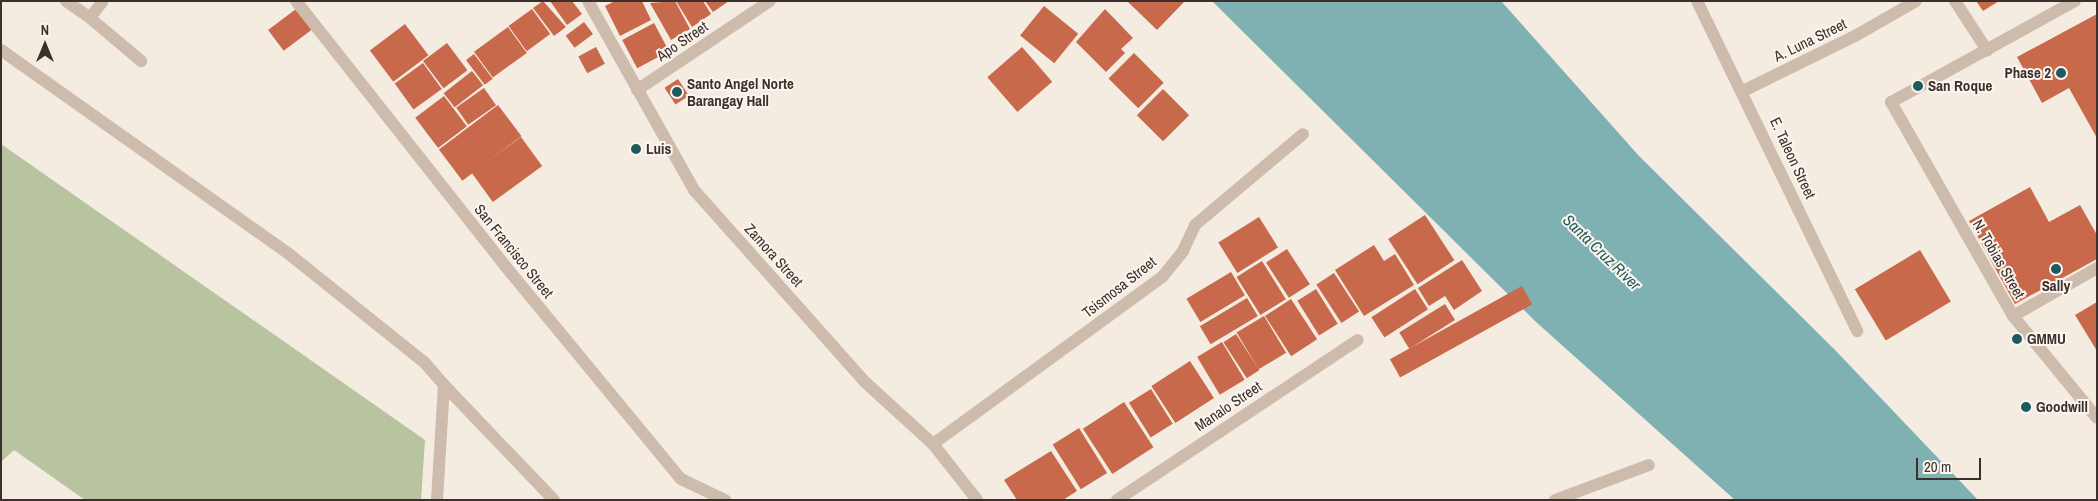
<!DOCTYPE html>
<style>
body{margin:0}
#map{position:relative;width:2098px;height:501px;overflow:hidden;background:#f4ebe1;font-family:"Archivo Narrow",sans-serif}
div>[style]{position:absolute}
.green>*{inset:0;background:#b8c4a0}
.water>*{inset:0;background:#7fb0b2}
.building>*{inset:0;background:#c8694b;transform-origin:0 0}
.minor>*{height:12px;margin:-6px;padding:0 6px;transform-origin:6px;border-radius:6px;background:#cdbbac}
.dots>*{width:14px;height:14px;translate:-50% -50%;box-sizing:border-box;border:2px solid #fbf5ee;border-radius:50%}
span{translate:-50% -50%;white-space:nowrap;text-align:center;line-height:1.15;-webkit-text-stroke:4px #fbf5ee;paint-order:stroke}
.street-label{font-size:15px;color:#3b302b}
.poi-label{font-size:15px;color:#3b302b;font-weight:700}
.right{translate:-100% -50%;text-align:right}
.left{translate:0 -50%;text-align:left}
.water-label{font-size:16px;color:#1f5a5e;font-style:italic}
.frame{position:absolute;inset:0;border:2px solid #3b302b;pointer-events:none}
.north{position:absolute;left:20px;top:20px;width:50px;height:50px;-webkit-text-stroke:4px #fbf5ee;paint-order:stroke;rotate:0deg;font-size:14px;font-weight:700;line-height:20px;text-align:center;color:#3b302b}
.north::after{content:'';display:block;margin:auto;width:18px;height:22px;background:#3b302b;clip-path:polygon(50% 0,100% 100%,50% 72%,0 100%)}
.scale{position:absolute;left:1916px;top:458px;width:65px;height:22px;box-sizing:border-box;border:2px solid #3b302b;border-top:0;padding-left:6px;font-size:15px;line-height:18px;white-space:nowrap;color:#3b302b;-webkit-text-stroke:4px #fbf5ee;paint-order:stroke}
</style>
<div id="map">
<div class="green">
<div style="clip-path:polygon(1px 144px,425px 440px,421px 500px,85px 500px,14px 450px,1px 462px)"></div>
</div>
<div class="water">
<div style="clip-path:polygon(1212px 1px,1501px 1px,1639px 156px,1835px 350px,1978px 500px,1735px 500px,1535px 321px)"></div>
</div>
<div class="building">
<div style="clip-path:polygon(543px 1px,566px 27px,554px 36px,533px 8px)"></div>
<div style="clip-path:polygon(550px 1px,572px 1px,582px 14px,567px 25px)"></div>
<div style="clip-path:polygon(615px 1px,642px 1px,651px 20px,620px 36px,605px 6px)"></div>
<div style="clip-path:polygon(675px 1px,690px 29px,671px 40px,650px 3px)"></div>
<div style="clip-path:polygon(676px 1px,703px 1px,711px 14px,692px 27px)"></div>
<div style="clip-path:polygon(705px 1px,729px 1px,713px 12px)"></div>
<div style="clip-path:polygon(1127px 1px,1183px 1px,1184px 2px,1157px 30px)"></div>
<div style="clip-path:polygon(1976px 1px,1999px 1px,1983px 11px)"></div>
<div style="left:1044px;top:6px;width:44px;height:38px;rotate:39deg"></div>
<div style="left:296px;top:9px;width:26px;height:35px;rotate:53deg"></div>
<div style="left:532px;top:9px;width:31px;height:29px;rotate:54deg"></div>
<div style="clip-path:polygon(1105px 9px,1133px 38px,1121px 49px,1125px 53px,1106px 72px,1076px 42px)"></div>
<div style="clip-path:polygon(2097px 14px,2097px 138px,2069px 88px,2042px 103px,2017px 57px)"></div>
<div style="left:584px;top:22px;width:15px;height:23px;rotate:53deg"></div>
<div style="left:654px;top:23px;width:32px;height:36px;rotate:62deg"></div>
<div style="left:405px;top:24px;width:39px;height:44px;rotate:53deg"></div>
<div style="left:508px;top:27px;width:32px;height:42px;rotate:54deg"></div>
<div style="left:447px;top:43px;width:34px;height:30px;rotate:53deg"></div>
<div style="left:596px;top:47px;width:19px;height:20px;rotate:62deg"></div>
<div style="left:1022px;top:47px;width:46px;height:46px;rotate:49deg"></div>
<div style="left:1134px;top:53px;width:42px;height:36px;rotate:45deg"></div>
<div style="left:474px;top:54px;width:31px;height:10px;rotate:53deg"></div>
<div style="left:423px;top:63px;width:32px;height:35px;rotate:54deg"></div>
<div style="left:472px;top:71px;width:18px;height:36px;rotate:52deg"></div>
<div style="left:678px;top:79px;width:20px;height:16px;rotate:57deg"></div>
<div style="left:484px;top:88px;width:21px;height:34px;rotate:55deg"></div>
<div style="left:1163px;top:89px;width:37px;height:37px;rotate:45deg"></div>
<div style="left:444px;top:96px;width:38px;height:36px;rotate:53deg"></div>
<div style="left:498px;top:105px;width:39px;height:74px;rotate:53deg"></div>
<div style="left:521px;top:137px;width:36px;height:61px;rotate:54deg"></div>
<div style="clip-path:polygon(2030px 187px,2049px 222px,2080px 205px,2097px 235px,2097px 259px,2015px 304px,1969px 221px)"></div>
<div style="left:1425px;top:215px;width:54px;height:44px;rotate:57deg"></div>
<div style="left:1259px;top:217px;width:36px;height:48px;rotate:58deg"></div>
<div style="clip-path:polygon(1374px 245px,1384px 261px,1395px 254px,1414px 285px,1364px 316px,1335px 270px)"></div>
<div style="left:1287px;top:249px;width:42px;height:25px;rotate:57deg"></div>
<div style="left:1920px;top:250px;width:60px;height:76px;rotate:59deg"></div>
<div style="clip-path:polygon(1462px 260px,1482px 291px,1454px 310px,1445px 296px,1429px 306px,1418px 288px)"></div>
<div style="left:1262px;top:261px;width:45px;height:30px;rotate:58deg"></div>
<div style="left:1231px;top:272px;width:27px;height:52px;rotate:59deg"></div>
<div style="left:1334px;top:273px;width:46px;height:21px;rotate:57deg"></div>
<div style="left:1522px;top:286px;width:21px;height:151px;rotate:61deg"></div>
<div style="left:1316px;top:289px;width:41px;height:22px;rotate:58deg"></div>
<div style="left:1415px;top:289px;width:24px;height:52px;rotate:57deg"></div>
<div style="left:1247px;top:298px;width:21px;height:55px;rotate:59deg"></div>
<div style="left:1291px;top:299px;width:48px;height:31px;rotate:57deg"></div>
<div style="clip-path:polygon(2097px 302px,2097px 351px,2075px 315px)"></div>
<div style="left:1445px;top:304px;width:19px;height:54px;rotate:58deg"></div>
<div style="left:1264px;top:316px;width:43px;height:32px;rotate:59deg"></div>
<div style="left:1236px;top:334px;width:43px;height:15px;rotate:57deg"></div>
<div style="left:1222px;top:342px;width:44px;height:29px;rotate:59deg"></div>
<div style="left:1190px;top:361px;width:44px;height:46px;rotate:57deg"></div>
<div style="left:1151px;top:389px;width:41px;height:26px;rotate:58deg"></div>
<div style="left:1124px;top:402px;width:54px;height:49px;rotate:57deg"></div>
<div style="left:1079px;top:428px;width:53px;height:31px;rotate:58deg"></div>
<div style="clip-path:polygon(1051px 451px,1077px 491px,1063px 500px,1017px 500px,1004px 480px)"></div>
</div>
<div class="minor">
<div style="left:66px;top:1px;width:29px;rotate:35deg"></div>
<div style="left:90px;top:18px;width:21px;rotate:-53deg"></div>
<div style="left:296px;top:1px;width:347px;rotate:51.7deg"></div>
<div style="left:511px;top:273px;width:267px;rotate:50.5deg"></div>
<div style="left:681px;top:479px;width:49px;rotate:25.5deg"></div>
<div style="left:588px;top:1px;width:217px;rotate:60.7deg"></div>
<div style="left:694px;top:190px;width:257px;rotate:48.3deg"></div>
<div style="left:865px;top:382px;width:92px;rotate:42.4deg"></div>
<div style="left:933px;top:444px;width:71px;rotate:51.8deg"></div>
<div style="left:1697px;top:1px;width:367px;rotate:64.1deg"></div>
<div style="left:1955px;top:1px;width:59px;rotate:56.9deg"></div>
<div style="left:2075px;top:1px;width:210px;rotate:151.2deg"></div>
<div style="left:1891px;top:102px;width:246px;rotate:60.3deg"></div>
<div style="left:2013px;top:316px;width:132px;rotate:50.5deg"></div>
<div style="left:90px;top:18px;width:67px;rotate:40.1deg"></div>
<div style="left:1px;top:50px;width:353px;rotate:35.3deg"></div>
<div style="left:289px;top:254px;width:174px;rotate:38.7deg"></div>
<div style="left:425px;top:363px;width:29px;rotate:49deg"></div>
<div style="left:444px;top:385px;width:115px;rotate:93.5deg"></div>
<div style="left:637px;top:90px;width:160px;rotate:-33.8deg"></div>
<div style="left:1743px;top:91px;width:125px;rotate:-26.2deg"></div>
<div style="left:1855px;top:36px;width:70px;rotate:-29.8deg"></div>
<div style="left:2013px;top:316px;width:97px;rotate:-29.7deg"></div>
<div style="left:444px;top:385px;width:159px;rotate:46.3deg"></div>
<div style="left:933px;top:444px;width:285px;rotate:-36.1deg"></div>
<div style="left:1163px;top:276px;width:32px;rotate:-51deg"></div>
<div style="left:1183px;top:251px;width:29px;rotate:-65deg"></div>
<div style="left:1195px;top:225px;width:141px;rotate:-40.1deg"></div>
<div style="left:1117px;top:500px;width:289px;rotate:-33.6deg"></div>
<div style="left:1555px;top:500px;width:100px;rotate:-20.4deg"></div>
</div>
<div class="dots">
<div style="left:2061px;top:73px;background:#1f5a5e"></div>
<div style="left:1918px;top:86px;background:#1f5a5e"></div>
<div style="left:677px;top:92px;background:#1f5a5e"></div>
<div style="left:636px;top:149px;background:#1f5a5e"></div>
<div style="left:2056px;top:269px;background:#1f5a5e"></div>
<div style="left:2017px;top:339px;background:#1f5a5e"></div>
<div style="left:2026px;top:407px;background:#1f5a5e"></div>
</div>
<div class="street-label">
<span style="left:1810px;top:40px;rotate:-26deg">A. Luna Street</span>
<span style="left:682px;top:41px;rotate:-34deg">Apo Street</span>
<span style="left:1793px;top:158px;rotate:65deg">E. Taleon Street</span>
<span style="left:514px;top:251px;rotate:51deg">San Francisco Street</span>
<span style="left:774px;top:255px;rotate:48deg">Zamora Street</span>
<span style="left:1999px;top:259px;rotate:60deg">N. Tobias Street</span>
<span style="left:1119px;top:287px;rotate:-38deg">Tsismosa Street</span>
<span style="left:1228px;top:406px;rotate:-34deg">Manalo Street</span>
</div>
<div class="poi-label">
<span class="right" style="left:2051px;top:73px">Phase 2</span>
<span class="left" style="left:687px;top:92px">Santo Angel Norte<br>Barangay Hall</span>
<span class="left" style="left:1928px;top:86px">San Roque</span>
<span class="left" style="left:646px;top:149px">Luis</span>
<span style="left:2056px;top:286px">Sally</span>
<span class="left" style="left:2027px;top:339px">GMMU</span>
<span class="left" style="left:2036px;top:407px">Goodwill</span>
</div>
<div class="water-label">
<span style="left:1602px;top:252px;rotate:44deg">Santa Cruz River</span>
</div>
<div class="frame"></div>
<div class="north">N</div>
<div class="scale">20 m</div>
</div>
